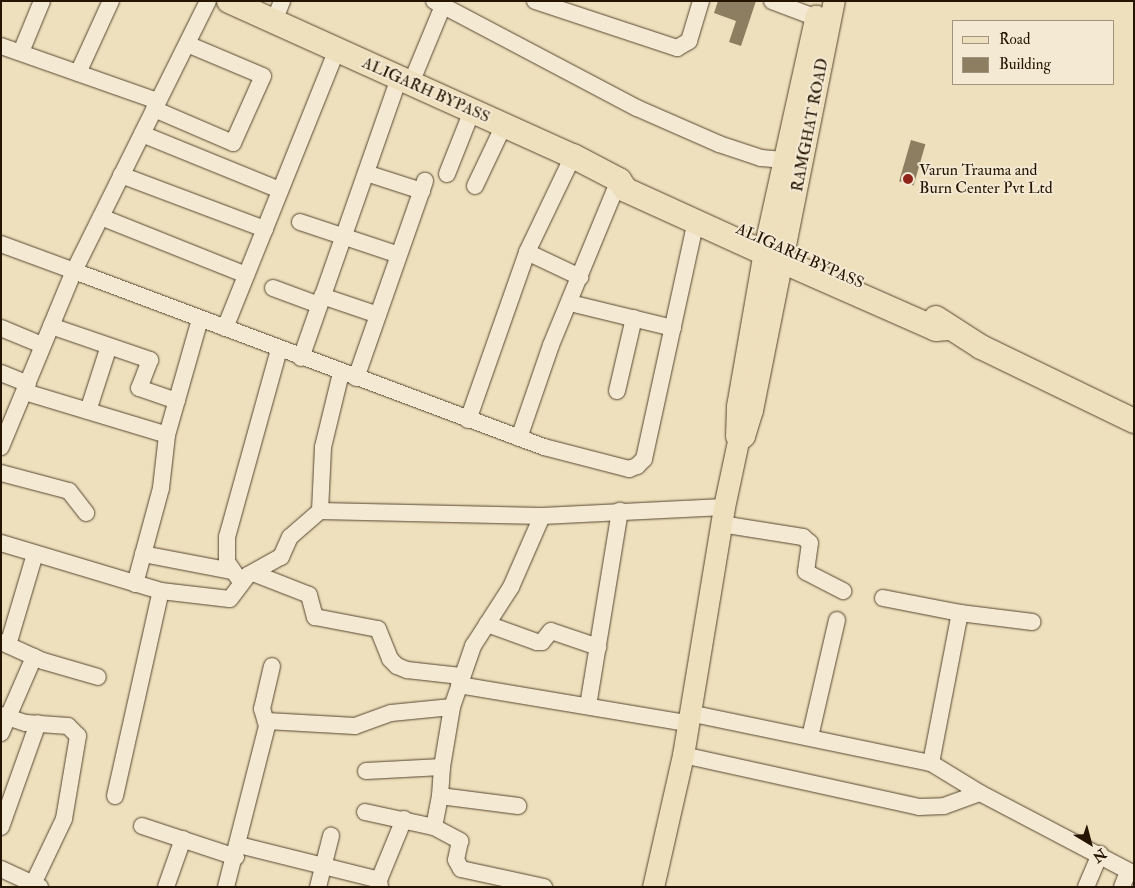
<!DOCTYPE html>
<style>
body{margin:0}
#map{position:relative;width:1135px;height:888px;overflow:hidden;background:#eedfbd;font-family:"IM FELL Double Pica",serif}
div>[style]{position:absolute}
.building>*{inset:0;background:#8d7e62;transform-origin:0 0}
.roads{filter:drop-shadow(0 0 1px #56472f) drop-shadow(0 0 1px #56472f)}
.minor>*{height:16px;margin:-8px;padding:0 8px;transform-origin:8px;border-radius:8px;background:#f4ead4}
.major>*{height:21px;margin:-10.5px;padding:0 10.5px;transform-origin:10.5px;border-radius:10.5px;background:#eedfbd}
.highway>*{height:24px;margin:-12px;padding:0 12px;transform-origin:12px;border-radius:12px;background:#eedfbd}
.dots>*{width:14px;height:14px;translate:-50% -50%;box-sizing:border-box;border:2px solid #f4ead4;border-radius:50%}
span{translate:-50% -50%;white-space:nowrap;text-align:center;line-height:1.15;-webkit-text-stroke:4px #f4ead4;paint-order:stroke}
.street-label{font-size:16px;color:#241400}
.poi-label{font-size:16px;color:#241400}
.left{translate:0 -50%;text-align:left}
.frame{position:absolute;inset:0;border:2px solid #241400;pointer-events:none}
.legend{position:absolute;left:952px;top:20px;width:162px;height:65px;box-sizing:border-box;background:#f4ead4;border:1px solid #a1947f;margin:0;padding:6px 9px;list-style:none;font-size:15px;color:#241400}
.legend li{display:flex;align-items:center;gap:10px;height:25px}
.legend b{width:25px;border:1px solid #a1947f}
.north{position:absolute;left:1065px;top:818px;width:50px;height:50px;-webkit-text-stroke:4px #f4ead4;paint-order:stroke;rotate:143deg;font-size:14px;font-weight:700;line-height:20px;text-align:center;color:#241400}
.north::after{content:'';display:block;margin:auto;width:18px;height:22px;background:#241400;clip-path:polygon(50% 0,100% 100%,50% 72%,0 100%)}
</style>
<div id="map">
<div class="building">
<div style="clip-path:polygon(718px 1px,756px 1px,741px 46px,729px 42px,736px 21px,714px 13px)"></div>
<div style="left:911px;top:140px;width:15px;height:43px;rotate:16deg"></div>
</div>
<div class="roads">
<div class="minor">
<div style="left:434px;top:1px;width:229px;rotate:27.8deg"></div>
<div style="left:637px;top:108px;width:90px;rotate:23.7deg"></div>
<div style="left:719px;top:144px;width:44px;rotate:18.4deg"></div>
<div style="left:761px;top:158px;width:33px;rotate:5deg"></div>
<div style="left:535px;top:1px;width:150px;rotate:18.3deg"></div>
<div style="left:677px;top:48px;width:14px;rotate:-30deg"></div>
<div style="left:689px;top:41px;width:42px;rotate:-73.3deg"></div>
<div style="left:772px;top:1px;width:57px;rotate:20.7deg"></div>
<div style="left:274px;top:21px;width:22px;rotate:-68deg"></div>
<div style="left:1px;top:46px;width:165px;rotate:19.4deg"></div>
<div style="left:21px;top:52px;width:55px;rotate:-67.6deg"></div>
<div style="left:78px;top:73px;width:79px;rotate:-65.4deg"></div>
<div style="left:411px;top:83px;width:89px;rotate:-67.5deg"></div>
<div style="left:154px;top:109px;width:86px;rotate:23.3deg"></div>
<div style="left:233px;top:143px;width:73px;rotate:-65.9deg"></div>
<div style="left:263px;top:76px;width:82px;rotate:-157.2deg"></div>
<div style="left:142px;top:134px;width:149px;rotate:22.1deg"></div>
<div style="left:573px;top:156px;width:106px;rotate:115.6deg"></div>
<div style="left:527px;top:252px;width:59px;rotate:25.3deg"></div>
<div style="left:366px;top:173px;width:59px;rotate:17.8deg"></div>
<div style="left:447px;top:174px;width:68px;rotate:-68.4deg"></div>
<div style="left:121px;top:175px;width:154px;rotate:20.6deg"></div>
<div style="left:475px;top:186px;width:68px;rotate:-64.6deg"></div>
<div style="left:101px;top:217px;width:156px;rotate:21.8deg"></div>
<div style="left:300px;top:222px;width:104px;rotate:18.4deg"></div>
<div style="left:1px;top:244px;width:78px;rotate:20.3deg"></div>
<div style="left:74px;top:271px;width:301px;rotate:-63.6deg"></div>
<div style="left:273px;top:288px;width:49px;rotate:20.3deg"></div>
<div style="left:322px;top:296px;width:59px;rotate:18.7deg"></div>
<div style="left:570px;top:303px;width:106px;rotate:13.6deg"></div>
<div style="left:51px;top:326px;width:105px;rotate:19deg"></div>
<div style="left:150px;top:360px;width:30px;rotate:111deg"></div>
<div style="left:139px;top:388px;width:40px;rotate:18.9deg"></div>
<div style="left:1px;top:328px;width:44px;rotate:22.5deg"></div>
<div style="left:225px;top:328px;width:300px;rotate:-68.1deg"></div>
<div style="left:301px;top:358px;width:297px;rotate:-70.7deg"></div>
<div style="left:1px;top:373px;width:29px;rotate:22deg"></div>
<div style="left:356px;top:378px;width:209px;rotate:-70.7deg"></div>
<div style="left:617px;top:391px;width:75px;rotate:-76.9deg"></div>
<div style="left:25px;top:392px;width:148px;rotate:16.8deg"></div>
<div style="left:88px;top:411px;width:68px;rotate:-72.1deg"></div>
<div style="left:468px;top:420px;width:178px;rotate:-70.6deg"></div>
<div style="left:519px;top:438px;width:98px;rotate:-71deg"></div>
<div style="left:551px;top:345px;width:178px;rotate:-67.6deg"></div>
<div style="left:1px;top:447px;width:191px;rotate:-67.5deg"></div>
<div style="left:74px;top:271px;width:502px;rotate:20.53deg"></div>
<div style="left:544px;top:447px;width:88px;rotate:14.5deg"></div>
<div style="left:629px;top:469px;width:9px;rotate:-21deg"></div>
<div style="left:637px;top:466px;width:10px;rotate:-45deg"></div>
<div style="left:644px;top:459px;width:245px;rotate:-77.7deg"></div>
<div style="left:1px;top:473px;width:70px;rotate:14.8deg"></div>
<div style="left:69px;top:491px;width:28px;rotate:52deg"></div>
<div style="left:320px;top:511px;width:222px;rotate:1.3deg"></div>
<div style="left:542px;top:516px;width:182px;rotate:-2.8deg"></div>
<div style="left:721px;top:524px;width:83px;rotate:9deg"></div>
<div style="left:803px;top:537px;width:9px;rotate:41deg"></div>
<div style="left:810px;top:543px;width:29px;rotate:98deg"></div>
<div style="left:806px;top:572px;width:42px;rotate:27.2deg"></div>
<div style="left:1px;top:543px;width:167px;rotate:16.7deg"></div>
<div style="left:161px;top:591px;width:69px;rotate:6.6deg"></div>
<div style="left:230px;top:599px;width:30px;rotate:-53deg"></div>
<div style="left:248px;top:575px;width:38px;rotate:-29deg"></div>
<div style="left:281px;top:557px;width:22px;rotate:-66deg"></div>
<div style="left:290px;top:537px;width:40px;rotate:-41deg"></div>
<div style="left:320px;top:511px;width:64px;rotate:-87.3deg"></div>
<div style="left:323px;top:447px;width:76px;rotate:-76.3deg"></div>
<div style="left:143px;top:554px;width:91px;rotate:10.8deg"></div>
<div style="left:253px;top:573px;width:60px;rotate:21.4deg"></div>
<div style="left:309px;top:595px;width:23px;rotate:75deg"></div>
<div style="left:315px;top:617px;width:64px;rotate:10.8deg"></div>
<div style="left:378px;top:629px;width:32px;rotate:68deg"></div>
<div style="left:390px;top:659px;width:10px;rotate:45deg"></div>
<div style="left:397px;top:666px;width:11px;rotate:22deg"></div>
<div style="left:407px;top:670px;width:54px;rotate:6.3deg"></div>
<div style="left:241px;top:582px;width:24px;rotate:-125deg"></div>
<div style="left:227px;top:562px;width:25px;rotate:-90deg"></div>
<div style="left:227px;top:537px;width:195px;rotate:-74.5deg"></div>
<div style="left:135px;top:584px;width:99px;rotate:-74.8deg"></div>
<div style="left:161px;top:488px;width:53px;rotate:-83.5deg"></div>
<div style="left:167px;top:435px;width:121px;rotate:-74.1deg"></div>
<div style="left:883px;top:598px;width:78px;rotate:11deg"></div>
<div style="left:960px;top:613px;width:73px;rotate:7.1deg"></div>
<div style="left:487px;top:624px;width:53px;rotate:19.8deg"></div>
<div style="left:537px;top:642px;width:5px"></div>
<div style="left:542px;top:642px;width:14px;rotate:-51deg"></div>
<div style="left:551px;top:631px;width:50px;rotate:18.8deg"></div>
<div style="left:1px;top:642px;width:46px;rotate:24.3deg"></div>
<div style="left:43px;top:661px;width:57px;rotate:16.2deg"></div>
<div style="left:8px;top:645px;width:95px;rotate:-73.5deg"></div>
<div style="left:459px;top:685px;width:231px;rotate:9.5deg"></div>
<div style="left:588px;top:706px;width:198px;rotate:-80.7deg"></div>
<div style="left:689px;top:713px;width:247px;rotate:11.7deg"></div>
<div style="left:931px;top:763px;width:153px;rotate:-79.1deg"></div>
<div style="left:1px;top:715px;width:26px;rotate:18deg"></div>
<div style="left:26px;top:723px;width:42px;rotate:4.1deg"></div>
<div style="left:68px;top:726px;width:14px;rotate:45deg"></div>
<div style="left:78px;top:736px;width:84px;rotate:99.6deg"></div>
<div style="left:64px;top:819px;width:72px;rotate:115.5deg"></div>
<div style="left:267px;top:721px;width:88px;rotate:3.3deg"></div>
<div style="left:355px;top:726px;width:38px;rotate:-20deg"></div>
<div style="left:391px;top:713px;width:61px;rotate:-5.6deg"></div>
<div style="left:452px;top:707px;width:65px;rotate:-71deg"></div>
<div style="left:473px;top:646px;width:70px;rotate:-57.2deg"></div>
<div style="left:511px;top:587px;width:77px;rotate:-66.4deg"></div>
<div style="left:1px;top:733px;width:83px;rotate:-66.5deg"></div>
<div style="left:810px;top:737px;width:120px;rotate:-77deg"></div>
<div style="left:683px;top:755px;width:242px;rotate:12.4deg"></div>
<div style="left:919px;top:807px;width:25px;rotate:-2deg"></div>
<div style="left:944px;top:806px;width:38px;rotate:-20deg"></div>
<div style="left:931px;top:763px;width:57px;rotate:31.5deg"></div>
<div style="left:980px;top:793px;width:174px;rotate:27.7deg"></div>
<div style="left:366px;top:771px;width:76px;rotate:-3deg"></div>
<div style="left:442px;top:767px;width:61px;rotate:-80.5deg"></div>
<div style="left:115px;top:796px;width:210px;rotate:-77.4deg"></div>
<div style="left:440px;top:796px;width:29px;rotate:-86deg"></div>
<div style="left:365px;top:812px;width:71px;rotate:12.3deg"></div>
<div style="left:434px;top:827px;width:32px;rotate:-79deg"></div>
<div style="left:440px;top:796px;width:79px;rotate:7.3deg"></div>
<div style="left:142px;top:826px;width:99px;rotate:18.3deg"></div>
<div style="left:1px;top:827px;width:110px;rotate:-70.4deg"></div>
<div style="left:434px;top:827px;width:30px;rotate:28deg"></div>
<div style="left:460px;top:841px;width:19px;rotate:102deg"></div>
<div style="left:456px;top:860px;width:10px;rotate:61deg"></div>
<div style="left:461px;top:869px;width:85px;rotate:12.2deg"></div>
<div style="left:239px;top:845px;width:144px;rotate:14deg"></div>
<div style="left:1px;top:869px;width:43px;rotate:24.8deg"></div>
<div style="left:166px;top:887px;width:51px;rotate:-70.5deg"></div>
<div style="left:226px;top:887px;width:166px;rotate:-75.7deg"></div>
<div style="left:267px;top:726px;width:18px;rotate:-106deg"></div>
<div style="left:262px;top:709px;width:44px;rotate:-76.9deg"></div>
<div style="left:318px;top:887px;width:53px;rotate:-75.7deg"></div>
<div style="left:380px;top:887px;width:7px;rotate:-98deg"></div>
<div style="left:379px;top:880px;width:66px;rotate:-67.7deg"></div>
<div style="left:1086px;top:887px;width:36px;rotate:-67deg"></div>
<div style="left:1122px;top:887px;width:17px;rotate:-69deg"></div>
</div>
<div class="major">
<div style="left:736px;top:436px;width:30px;rotate:-88deg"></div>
<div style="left:737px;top:406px;width:169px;rotate:-80.1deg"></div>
<div style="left:766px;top:240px;width:230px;rotate:-77.5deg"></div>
<div style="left:653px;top:887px;width:135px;rotate:-77.2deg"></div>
<div style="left:683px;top:755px;width:251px;rotate:-80.6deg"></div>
<div style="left:724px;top:507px;width:67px;rotate:-78deg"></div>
<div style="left:738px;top:441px;width:8px;rotate:-40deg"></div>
<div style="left:744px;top:436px;width:27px;rotate:-73deg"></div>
<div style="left:752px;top:410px;width:417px;rotate:-78.7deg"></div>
</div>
<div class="highway">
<div style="left:229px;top:1px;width:377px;rotate:24.3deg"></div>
<div style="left:573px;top:156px;width:52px;rotate:27.6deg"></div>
<div style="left:619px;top:180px;width:12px;rotate:55deg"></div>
<div style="left:626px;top:190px;width:171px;rotate:24.5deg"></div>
<div style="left:782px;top:261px;width:168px;rotate:23.8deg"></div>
<div style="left:936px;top:329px;width:12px;rotate:-5deg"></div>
<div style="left:936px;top:318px;width:54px;rotate:32.8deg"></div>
<div style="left:981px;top:347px;width:170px;rotate:25.8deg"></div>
</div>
</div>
<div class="dots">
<div style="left:908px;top:179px;background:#8f2418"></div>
</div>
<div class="street-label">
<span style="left:426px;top:90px;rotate:24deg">ALIGARH BYPASS</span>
<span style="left:810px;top:125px;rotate:-79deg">RAMGHAT ROAD</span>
<span style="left:800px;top:256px;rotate:24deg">ALIGARH BYPASS</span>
</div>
<div class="poi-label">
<span class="left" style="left:919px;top:179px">Varun Trauma and<br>Burn Center Pvt Ltd</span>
</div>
<div class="frame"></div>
<ul class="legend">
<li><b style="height:6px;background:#eedfbd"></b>Road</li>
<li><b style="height:14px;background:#8d7e62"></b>Building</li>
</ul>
<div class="north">N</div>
</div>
